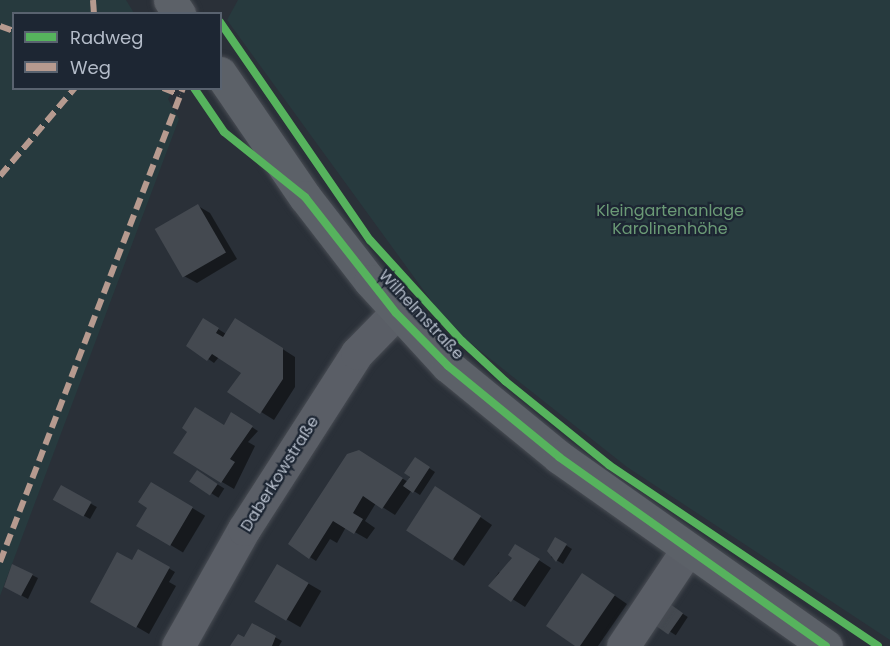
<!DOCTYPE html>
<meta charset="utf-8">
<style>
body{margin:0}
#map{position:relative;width:890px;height:646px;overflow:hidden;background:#2a3038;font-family:Poppins,sans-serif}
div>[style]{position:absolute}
.green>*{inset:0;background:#273a3e}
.shadow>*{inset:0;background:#0007;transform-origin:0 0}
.building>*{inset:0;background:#444950;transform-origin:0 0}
.roads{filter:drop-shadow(0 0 2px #484c53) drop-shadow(0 0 2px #484c53)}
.minor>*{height:33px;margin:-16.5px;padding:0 16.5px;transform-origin:16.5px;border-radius:16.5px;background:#5a5e66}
.primary>*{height:33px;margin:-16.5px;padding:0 16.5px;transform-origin:16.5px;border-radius:16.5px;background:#5c6168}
.quiet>*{height:6px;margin-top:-3px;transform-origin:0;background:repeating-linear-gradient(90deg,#b69a8f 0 12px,transparent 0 18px)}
.cycleway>*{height:8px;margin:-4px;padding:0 4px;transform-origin:4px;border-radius:4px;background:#56b35d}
span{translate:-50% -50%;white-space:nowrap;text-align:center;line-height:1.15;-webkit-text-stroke:4.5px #1d2633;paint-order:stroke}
.park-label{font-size:16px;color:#6b9a76}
.street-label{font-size:16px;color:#b4bcc9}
.legend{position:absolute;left:12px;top:12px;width:210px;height:78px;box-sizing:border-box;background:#1d2633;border:2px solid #59626f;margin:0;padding:8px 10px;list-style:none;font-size:18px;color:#b4bcc9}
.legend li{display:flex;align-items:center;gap:12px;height:30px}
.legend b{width:30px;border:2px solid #59626f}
</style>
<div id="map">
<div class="green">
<div style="clip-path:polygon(0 0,126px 0,134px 13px,14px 14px,14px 88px,173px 89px,168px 99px,179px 119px,0 596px)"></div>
<div style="clip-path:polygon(238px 0,890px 0,890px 640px,627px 467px,451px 328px,227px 20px)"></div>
</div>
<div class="shadow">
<div style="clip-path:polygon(198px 206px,210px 213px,237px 259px,197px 283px,184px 276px)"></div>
<div style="clip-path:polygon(204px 320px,226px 334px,248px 327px,295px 357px,295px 387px,274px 420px,229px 392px,243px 373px,219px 357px,214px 363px,188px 345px)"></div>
<div style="clip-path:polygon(232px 414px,258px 431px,248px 442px,255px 446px,234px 489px,222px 482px,224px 426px)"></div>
<div style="clip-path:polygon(372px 459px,408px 482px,415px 459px,435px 472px,420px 495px,412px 490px,395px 515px,376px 503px,365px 521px,375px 528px,367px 539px,346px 527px,337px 543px,330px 539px,316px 561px,290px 544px)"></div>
<div style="left:198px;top:472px;width:31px;height:11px;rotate:32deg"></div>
<div style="left:61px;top:487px;width:41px;height:14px;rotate:29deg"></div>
<div style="left:164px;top:491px;width:48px;height:43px;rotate:31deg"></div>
<div style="clip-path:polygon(448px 495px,492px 525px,464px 566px,408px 529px)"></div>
<div style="clip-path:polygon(556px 539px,572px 549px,563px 564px,551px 557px)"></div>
<div style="clip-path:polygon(139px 551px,175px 572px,169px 582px,176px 586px,149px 634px,92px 601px,141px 566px)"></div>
<div style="clip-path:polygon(528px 553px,551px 568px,525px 607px,490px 585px,499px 572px,503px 575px)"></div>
<div style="left:278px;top:566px;width:50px;height:42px;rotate:30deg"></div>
<div style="clip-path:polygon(32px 575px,38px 578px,28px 599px,6px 587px)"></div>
<div style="clip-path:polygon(595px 582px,627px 604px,598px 646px,578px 646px)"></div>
<div style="left:671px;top:606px;width:20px;height:22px;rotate:33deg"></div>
<div style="clip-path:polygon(253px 625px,282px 641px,279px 646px,258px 646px)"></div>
</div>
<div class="building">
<div style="left:198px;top:204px;width:56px;height:50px;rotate:60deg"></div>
<div style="clip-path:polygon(203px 318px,219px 328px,216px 333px,223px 337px,235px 318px,283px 348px,283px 379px,260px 414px,227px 392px,241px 373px,212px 354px,207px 361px,186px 346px)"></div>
<div style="clip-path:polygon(195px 407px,224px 425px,231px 412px,253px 426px,230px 459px,235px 462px,221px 483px,173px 453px,187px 432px,182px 428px)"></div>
<div style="clip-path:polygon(359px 450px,403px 478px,382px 509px,363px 496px,353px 513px,363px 519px,354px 534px,333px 521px,309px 559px,288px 544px,347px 454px)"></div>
<div style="clip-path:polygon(415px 457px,430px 467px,413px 493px,403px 486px,410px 477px,404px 473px)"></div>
<div style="left:197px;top:470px;width:25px;height:14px;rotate:34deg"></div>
<div style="clip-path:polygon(151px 482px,193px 507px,170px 546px,136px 526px,147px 508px,138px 502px)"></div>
<div style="left:61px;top:485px;width:35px;height:17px;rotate:29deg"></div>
<div style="left:435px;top:486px;width:55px;height:53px;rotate:33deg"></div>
<div style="clip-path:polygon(555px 537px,567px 544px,556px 562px,547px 551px)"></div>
<div style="clip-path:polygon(515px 544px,540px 559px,511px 602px,488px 586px,512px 558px,508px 555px)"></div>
<div style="clip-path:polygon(138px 549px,170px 567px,136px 628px,90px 602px,117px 552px,132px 560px)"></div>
<div style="clip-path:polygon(12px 564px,33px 574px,21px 596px,4px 587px)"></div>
<div style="left:277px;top:564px;width:37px;height:44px;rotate:31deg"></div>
<div style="clip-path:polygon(582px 573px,615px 595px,580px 646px,575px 646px,546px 626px)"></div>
<div style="left:670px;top:604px;width:16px;height:26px;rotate:35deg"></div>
<div style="clip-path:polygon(252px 623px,276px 636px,272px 646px,230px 646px,238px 634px,244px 637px)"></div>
</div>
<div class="roads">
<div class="minor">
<div style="left:178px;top:646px;width:134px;rotate:-60.6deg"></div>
<div style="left:244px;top:529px;width:209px;rotate:-57.3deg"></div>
<div style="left:357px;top:353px;width:56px;rotate:-45.7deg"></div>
<div style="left:623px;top:646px;width:115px;rotate:-56.3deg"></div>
</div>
<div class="primary">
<div style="left:170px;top:0;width:17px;rotate:57deg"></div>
<div style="left:220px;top:73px;width:150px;rotate:55.6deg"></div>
<div style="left:305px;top:197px;width:106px;rotate:52.3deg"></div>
<div style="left:370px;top:281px;width:115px;rotate:47.5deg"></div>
<div style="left:448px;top:366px;width:144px;rotate:39.3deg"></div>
<div style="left:559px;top:457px;width:327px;rotate:35.3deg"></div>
</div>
</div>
<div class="quiet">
<div style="left:93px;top:0;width:14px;rotate:86deg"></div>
<div style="left:0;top:26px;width:15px;rotate:20deg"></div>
<div style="left:163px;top:88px;width:18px;rotate:22deg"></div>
<div style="left:0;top:176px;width:116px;rotate:-49.6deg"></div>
<div style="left:0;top:562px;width:508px;rotate:-68.89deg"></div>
</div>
<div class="cycleway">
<div style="left:220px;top:22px;width:265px;rotate:55.5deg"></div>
<div style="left:370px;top:240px;width:137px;rotate:47.7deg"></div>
<div style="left:462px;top:341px;width:59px;rotate:42.9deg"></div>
<div style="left:505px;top:381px;width:134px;rotate:38.9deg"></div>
<div style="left:609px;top:465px;width:324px;rotate:33.9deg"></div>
<div style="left:194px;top:88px;width:53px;rotate:55.7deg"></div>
<div style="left:224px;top:132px;width:104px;rotate:38.7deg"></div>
<div style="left:305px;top:197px;width:147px;rotate:51.9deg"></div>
<div style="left:396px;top:313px;width:74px;rotate:45.5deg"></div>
<div style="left:448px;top:366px;width:144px;rotate:39.3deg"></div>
<div style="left:559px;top:457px;width:327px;rotate:35.3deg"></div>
</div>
<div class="park-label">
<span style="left:670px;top:220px">Kleingartenanlage<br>Karolinenhöhe</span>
</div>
<div class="street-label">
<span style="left:421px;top:315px;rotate:47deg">Wilhelmstraße</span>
<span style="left:280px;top:474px;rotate:-58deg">Daberkowstraße</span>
</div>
<ul class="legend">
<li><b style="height:8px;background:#56b35d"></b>Radweg</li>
<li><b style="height:8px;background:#b69a8f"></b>Weg</li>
</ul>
</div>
